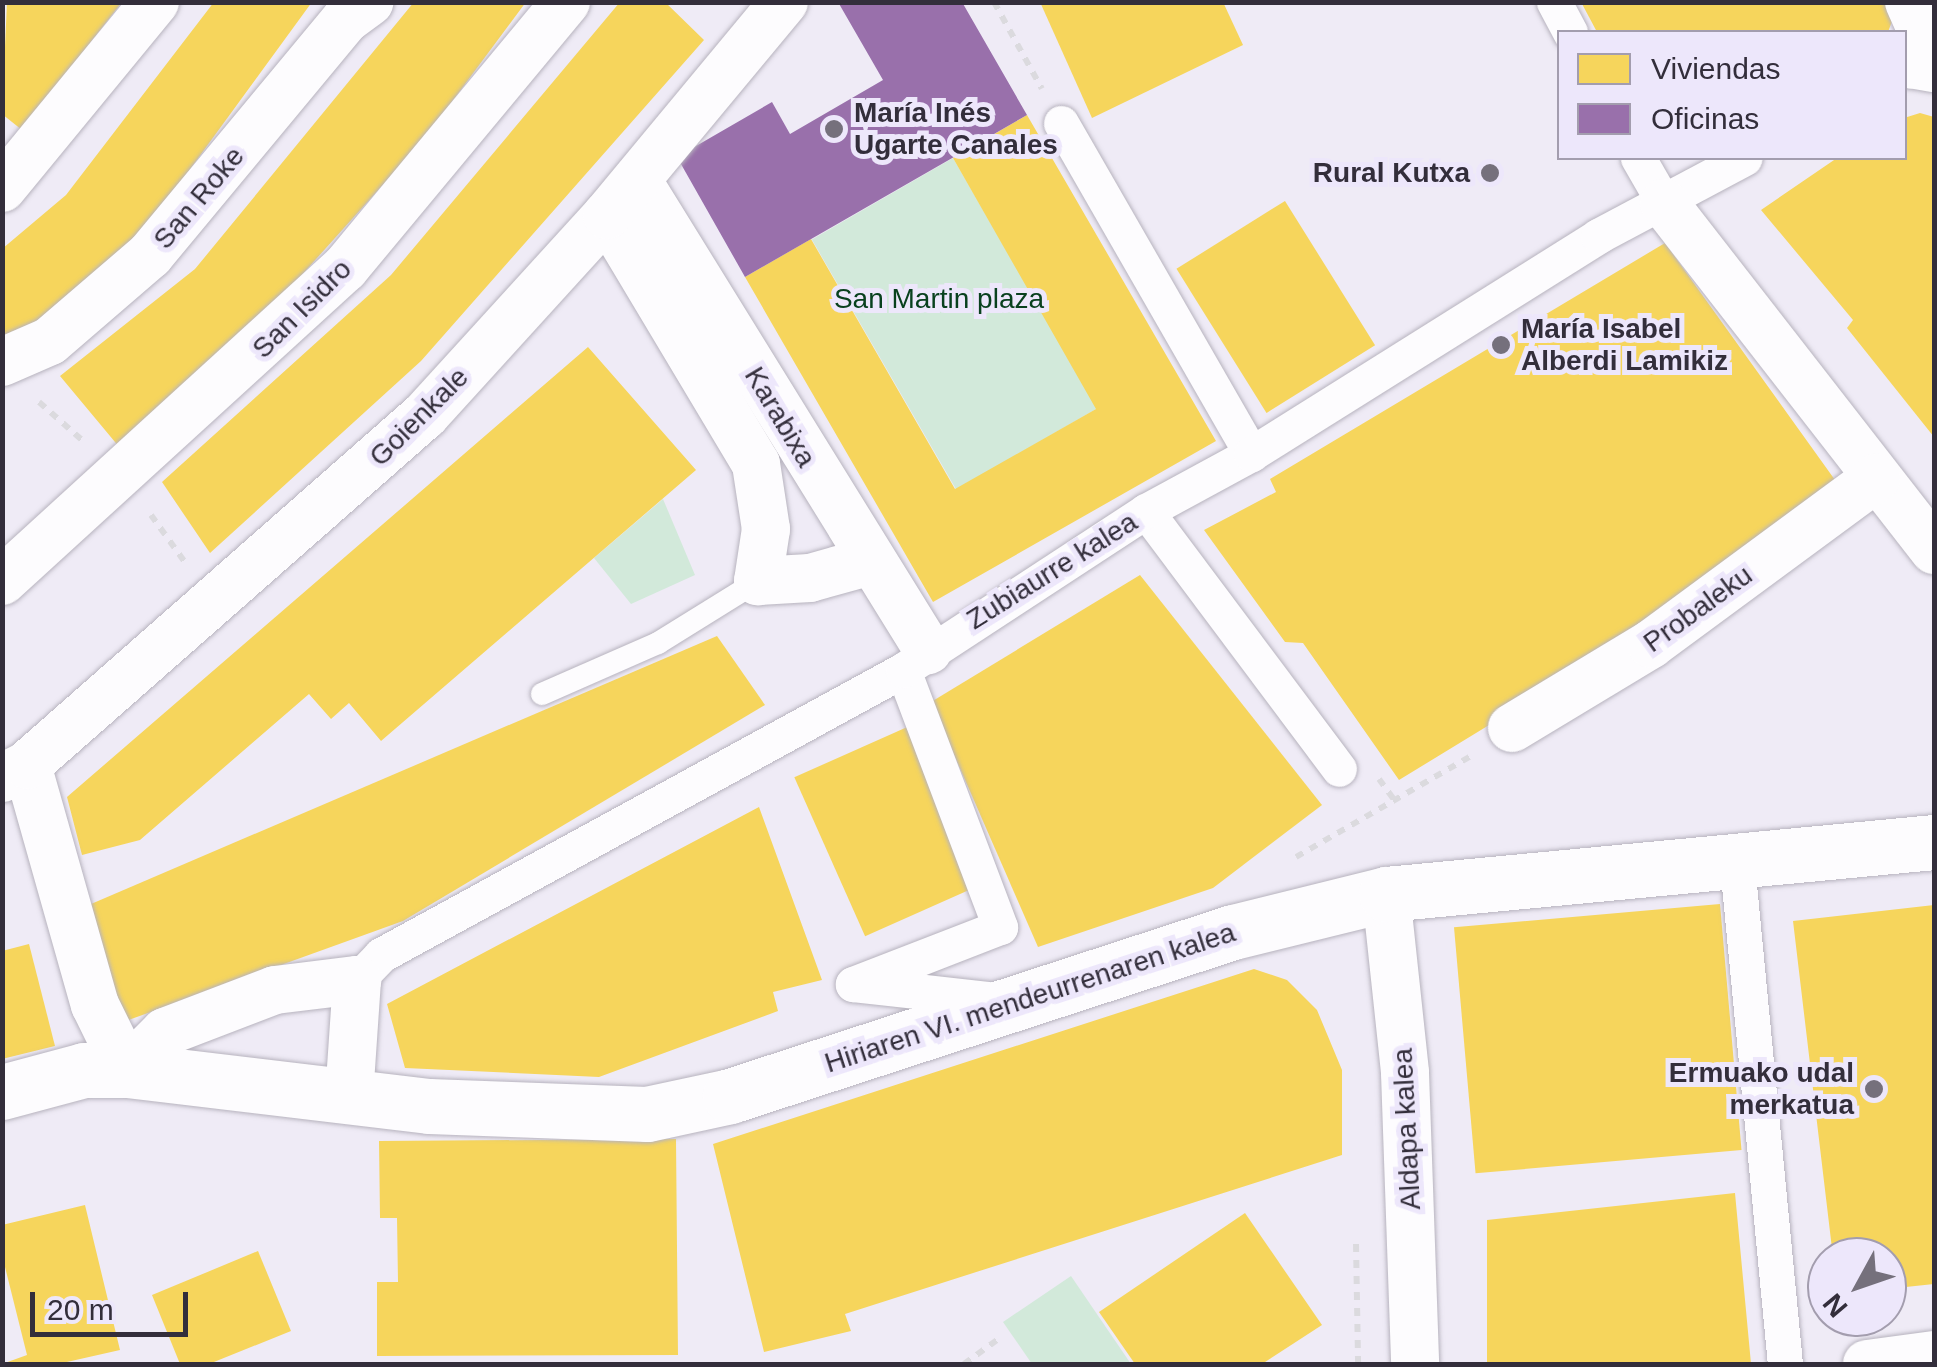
<!DOCTYPE html>
<meta charset="utf-8">
<style>
body{margin:0}
#map{position:relative;width:1937px;height:1367px;overflow:hidden;background:#efebf6;font-family:Arial,sans-serif}
div>[style]{position:absolute}
.green>*{inset:0;background:#d2e9da;transform-origin:0 0}
.homes>*{inset:0;background:#f6d55c;transform-origin:0 0}
.offices>*{inset:0;background:#9970ab}
.path>*{height:6px;margin-top:-3px;transform-origin:0;background:repeating-linear-gradient(90deg,#dbdade 0 8px,transparent 0 16px)}
.roads{filter:drop-shadow(0 0 2px #b7b3be) drop-shadow(0 0 2px #b7b3be)}
.service>*{height:22px;margin:-11px;padding:0 11px;transform-origin:11px;border-radius:11px;background:#fdfcfe}
.pedestrian>*{height:35px;margin:-17.5px;padding:0 17.5px;transform-origin:17.5px;border-radius:17.5px;background:#fdfcfe}
.minor>*{height:48px;margin:-24px;padding:0 24px;transform-origin:24px;border-radius:24px;background:#fdfcfe}
.tertiary>*{height:55px;margin:-27.5px;padding:0 27.5px;transform-origin:27.5px;border-radius:27.5px;background:#fdfcfe}
.secondary>*{height:55px;margin:-27.5px;padding:0 27.5px;transform-origin:27.5px;border-radius:27.5px;background:#fdfcfe}
.dots>*{width:28px;height:28px;translate:-50% -50%;box-sizing:border-box;border:5px solid #ede7fb;border-radius:50%}
span{translate:-50% -50%;white-space:nowrap;text-align:center;line-height:1.15;-webkit-text-stroke:10px #ede7fb;paint-order:stroke}
.poi-label{font-size:28px;color:#332e3b;font-weight:700}
.left{translate:0 -50%;text-align:left}
.right{translate:-100% -50%;text-align:right}
.street-label{font-size:28px;color:#332e3b}
.park-label{font-size:28px;color:#09411e}
.frame{position:absolute;inset:0;border:5px solid #332e3b;pointer-events:none}
.legend{position:absolute;left:1557px;top:30px;width:350px;height:130px;box-sizing:border-box;background:#ede7fb;border:2px solid #a39dae;margin:0;padding:12px 18px;list-style:none;font-size:30px;color:#332e3b}
.legend li{display:flex;align-items:center;gap:20px;height:50px}
.legend b{width:50px;border:2px solid #a39dae}
.north{position:absolute;left:1807px;top:1237px;width:100px;height:100px;box-sizing:border-box;background:#ede7fb;border:2px solid #a39dae;border-radius:50%;rotate:230deg;font-size:28px;font-weight:700;line-height:40px;text-align:center;color:#332e3b}
.north::after{content:'';display:block;margin:auto;width:35px;height:45px;background:#75707c;clip-path:polygon(50% 0,100% 100%,50% 72%,0 100%)}
.scale{position:absolute;left:30px;top:1292px;width:158px;height:45px;box-sizing:border-box;border:5px solid #332e3b;border-top:0;padding-left:12px;font-size:30px;line-height:35px;white-space:nowrap;color:#332e3b;-webkit-text-stroke:8px #ede7fb;paint-order:stroke}
</style>
<div id="map">
<div class="green">
<div style="left:953px;top:158px;width:289px;height:163px;rotate:60deg"></div>
<div style="clip-path:polygon(663px 499px,695px 575px,631px 604px,594px 558px)"></div>
<div style="clip-path:polygon(1071px 1276px,1131px 1364px,1032px 1364px,1003px 1322px)"></div>
</div>
<div class="homes">
<div style="clip-path:polygon(7px 2px,122px 2px,22px 130px,2px 114px)"></div>
<div style="clip-path:polygon(214px 2px,312px 2px,134px 246px,2px 351px,2px 249px,66px 195px)"></div>
<div style="clip-path:polygon(414px 2px,526px 2px,425px 138px,272px 308px,120px 448px,60px 376px,195px 269px)"></div>
<div style="clip-path:polygon(620px 2px,665px 2px,704px 40px,421px 361px,210px 553px,162px 482px,391px 275px)"></div>
<div style="clip-path:polygon(1040px 2px,1223px 2px,1243px 45px,1092px 118px)"></div>
<div style="clip-path:polygon(1581px 2px,1893px 2px,1897px 8px,1888px 32px,1597px 32px)"></div>
<div style="clip-path:polygon(1920px 113px,1934px 117px,1934px 437px,1847px 328px,1853px 320px,1761px 210px,1837px 158px,1904px 158px,1904px 118px)"></div>
<div style="clip-path:polygon(1027px 115px,1216px 441px,933px 602px,745px 277px,811px 239px,955px 489px,1096px 409px,953px 158px)"></div>
<div style="left:1285px;top:201px;width:170px;height:128px;rotate:58deg"></div>
<div style="clip-path:polygon(1665px 243px,1840px 487px,1645px 630px,1399px 780px,1303px 643px,1285px 642px,1204px 530px,1276px 492px,1270px 479px)"></div>
<div style="clip-path:polygon(588px 347px,696px 470px,381px 741px,349px 703px,331px 719px,309px 694px,140px 840px,82px 855px,67px 797px)"></div>
<div style="clip-path:polygon(1140px 575px,1322px 805px,1213px 888px,1038px 947px,931px 702px)"></div>
<div style="clip-path:polygon(717px 636px,765px 705px,403px 921px,123px 1022px,91px 904px)"></div>
<div style="left:914px;top:724px;width:174px;height:131px;rotate:66deg"></div>
<div style="clip-path:polygon(759px 807px,822px 980px,773px 992px,778px 1011px,599px 1077px,405px 1068px,387px 1004px)"></div>
<div style="left:1720px;top:904px;width:247px;height:267px;rotate:85deg"></div>
<div style="clip-path:polygon(1934px 905px,1934px 1284px,1887px 1289px,1887px 1257px,1833px 1257px,1793px 921px)"></div>
<div style="clip-path:polygon(29px 944px,55px 1046px,2px 1059px,2px 951px)"></div>
<div style="clip-path:polygon(1254px 969px,1287px 980px,1317px 1010px,1342px 1070px,1342px 1155px,845px 1314px,851px 1331px,764px 1352px,713px 1144px)"></div>
<div style="clip-path:polygon(676px 1139px,678px 1355px,377px 1356px,377px 1282px,398px 1282px,397px 1218px,380px 1218px,379px 1141px)"></div>
<div style="clip-path:polygon(1735px 1193px,1751px 1364px,1487px 1364px,1487px 1220px)"></div>
<div style="clip-path:polygon(85px 1205px,120px 1350px,58px 1364px,2px 1364px,27px 1355px,2px 1255px,2px 1225px)"></div>
<div style="clip-path:polygon(1245px 1213px,1322px 1325px,1262px 1364px,1135px 1364px,1099px 1312px)"></div>
<div style="clip-path:polygon(258px 1251px,291px 1331px,209px 1364px,180px 1364px,152px 1295px)"></div>
</div>
<div class="offices">
<div style="clip-path:polygon(838px 2px,962px 2px,1027px 115px,745px 277px,677px 157px,772px 102px,790px 134px,883px 80px)"></div>
</div>
<div class="path">
<div style="left:994px;top:2px;width:99px;rotate:61.1deg"></div>
<div style="left:39px;top:402px;width:57px;rotate:41.5deg"></div>
<div style="left:151px;top:515px;width:57px;rotate:54.3deg"></div>
<div style="left:1379px;top:779px;width:27px;rotate:54deg"></div>
<div style="left:1296px;top:857px;width:202px;rotate:-30deg"></div>
<div style="left:1356px;top:1244px;width:120px;rotate:89deg"></div>
<div style="left:964px;top:1364px;width:41px;rotate:-36deg"></div>
</div>
<div class="roads">
<div class="service">
<div style="left:542px;top:694px;width:127px;rotate:-23.7deg"></div>
<div style="left:658px;top:643px;width:118px;rotate:-31.8deg"></div>
</div>
<div class="pedestrian">
<div style="left:1554px;top:2px;width:34px;rotate:62deg"></div>
<div style="left:1061px;top:123px;width:382px;rotate:60.1deg"></div>
<div style="left:1638px;top:158px;width:52px;rotate:60deg"></div>
<div style="left:1146px;top:511px;width:322px;rotate:53.2deg"></div>
<div style="left:903px;top:670px;width:275px;rotate:69.3deg"></div>
<div style="left:1000px;top:927px;width:158px;rotate:158.8deg"></div>
<div style="left:853px;top:984px;width:146px;rotate:6.3deg"></div>
<div style="left:1737px;top:864px;width:502px;rotate:84.52deg"></div>
<div style="left:357px;top:980px;width:35px;rotate:-46deg"></div>
<div style="left:381px;top:955px;width:595px;rotate:-28.63deg"></div>
<div style="left:903px;top:670px;width:290px;rotate:-33.2deg"></div>
<div style="left:1146px;top:511px;width:119px;rotate:-28.5deg"></div>
<div style="left:1251px;top:454px;width:410px;rotate:-32.1deg"></div>
<div style="left:1598px;top:236px;width:166px;rotate:-28deg"></div>
</div>
<div class="minor">
<div style="left:1909px;top:2px;width:39px;rotate:66deg"></div>
<div style="left:1925px;top:38px;width:30px;rotate:118deg"></div>
<div style="left:1911px;top:64px;width:23px;rotate:10deg"></div>
<div style="left:637px;top:180px;width:553px;rotate:58.24deg"></div>
<div style="left:2px;top:188px;width:241px;rotate:-50.6deg"></div>
<div style="left:1664px;top:203px;width:440px;rotate:52.1deg"></div>
<div style="left:607px;top:215px;width:290px;rotate:59.1deg"></div>
<div style="left:756px;top:464px;width:66px;rotate:81.3deg"></div>
<div style="left:766px;top:529px;width:53px;rotate:98.7deg"></div>
<div style="left:758px;top:581px;width:52px;rotate:-3.3deg"></div>
<div style="left:810px;top:578px;width:59px;rotate:-15.7deg"></div>
<div style="left:2px;top:362px;width:52px;rotate:-23.6deg"></div>
<div style="left:50px;top:341px;width:132px;rotate:-40.7deg"></div>
<div style="left:150px;top:255px;width:307px;rotate:-50.3deg"></div>
<div style="left:346px;top:19px;width:29px;rotate:-36deg"></div>
<div style="left:2px;top:581px;width:464px;rotate:-42.4deg"></div>
<div style="left:345px;top:268px;width:346px;rotate:-50.3deg"></div>
<div style="left:1512px;top:728px;width:162px;rotate:-31.1deg"></div>
<div style="left:1651px;top:644px;width:280px;rotate:-36.4deg"></div>
<div style="left:27px;top:765px;width:249px;rotate:74.2deg"></div>
<div style="left:95px;top:1005px;width:72px;rotate:63.8deg"></div>
<div style="left:127px;top:1070px;width:54px;rotate:-45deg"></div>
<div style="left:165px;top:1032px;width:118px;rotate:-20.9deg"></div>
<div style="left:275px;top:990px;width:83px;rotate:-7deg"></div>
<div style="left:357px;top:980px;width:118px;rotate:93.9deg"></div>
<div style="left:2px;top:778px;width:28px;rotate:-27deg"></div>
<div style="left:27px;top:765px;width:530px;rotate:-41.33deg"></div>
<div style="left:425px;top:415px;width:270px;rotate:-47.7deg"></div>
<div style="left:607px;top:215px;width:277px;rotate:-50.3deg"></div>
<div style="left:1386px;top:894px;width:180px;rotate:83.9deg"></div>
<div style="left:1405px;top:1073px;width:291px;rotate:88deg"></div>
<div style="left:1867px;top:1364px;width:68px;rotate:-7.7deg"></div>
</div>
<div class="tertiary">
<div style="left:127px;top:1070px;width:304px;rotate:6.8deg"></div>
<div style="left:429px;top:1106px;width:218px;rotate:2.1deg"></div>
<div style="left:647px;top:1114px;width:85px;rotate:-12.2deg"></div>
<div style="left:730px;top:1096px;width:529px;rotate:-18.06deg"></div>
<div style="left:1233px;top:932px;width:158px;rotate:-13.9deg"></div>
<div style="left:1386px;top:894px;width:550px;rotate:-5.42deg"></div>
</div>
<div class="secondary">
<div style="left:2px;top:1092px;width:85px;rotate:-15deg"></div>
<div style="left:84px;top:1070px;width:43px"></div>
</div>
</div>
<div class="dots">
<div style="left:834px;top:129px;background:#75707c"></div>
<div style="left:1490px;top:173px;background:#75707c"></div>
<div style="left:1501px;top:345px;background:#75707c"></div>
<div style="left:1874px;top:1089px;background:#75707c"></div>
</div>
<div class="poi-label">
<span class="left" style="left:854px;top:129px">María Inés<br>Ugarte Canales</span>
<span class="right" style="left:1470px;top:173px">Rural Kutxa</span>
<span class="left" style="left:1521px;top:345px">María Isabel<br>Alberdi Lamikiz</span>
<span class="right" style="left:1854px;top:1089px">Ermuako udal<br>merkatua</span>
</div>
<div class="street-label">
<span style="left:199px;top:198px;rotate:-50deg">San Roke</span>
<span style="left:302px;top:309px;rotate:-45deg">San Isidro</span>
<span style="left:419px;top:417px;rotate:-45deg">Goienkale</span>
<span style="left:780px;top:417px;rotate:59deg">Karabixa</span>
<span style="left:1052px;top:571px;rotate:-32deg">Zubiaurre kalea</span>
<span style="left:1698px;top:609px;rotate:-36deg">Probaleku</span>
<span style="left:1030px;top:998px;rotate:-18deg">Hiriaren VI. mendeurrenaren kalea</span>
<span style="left:1407px;top:1129px;rotate:-93deg">Aldapa kalea</span>
</div>
<div class="park-label">
<span style="left:939px;top:299px">San Martin plaza</span>
</div>
<div class="frame"></div>
<ul class="legend">
<li><b style="height:28px;background:#f6d55c"></b>Viviendas</li>
<li><b style="height:28px;background:#9970ab"></b>Oficinas</li>
</ul>
<div class="north">N</div>
<div class="scale">20 m</div>
</div>
